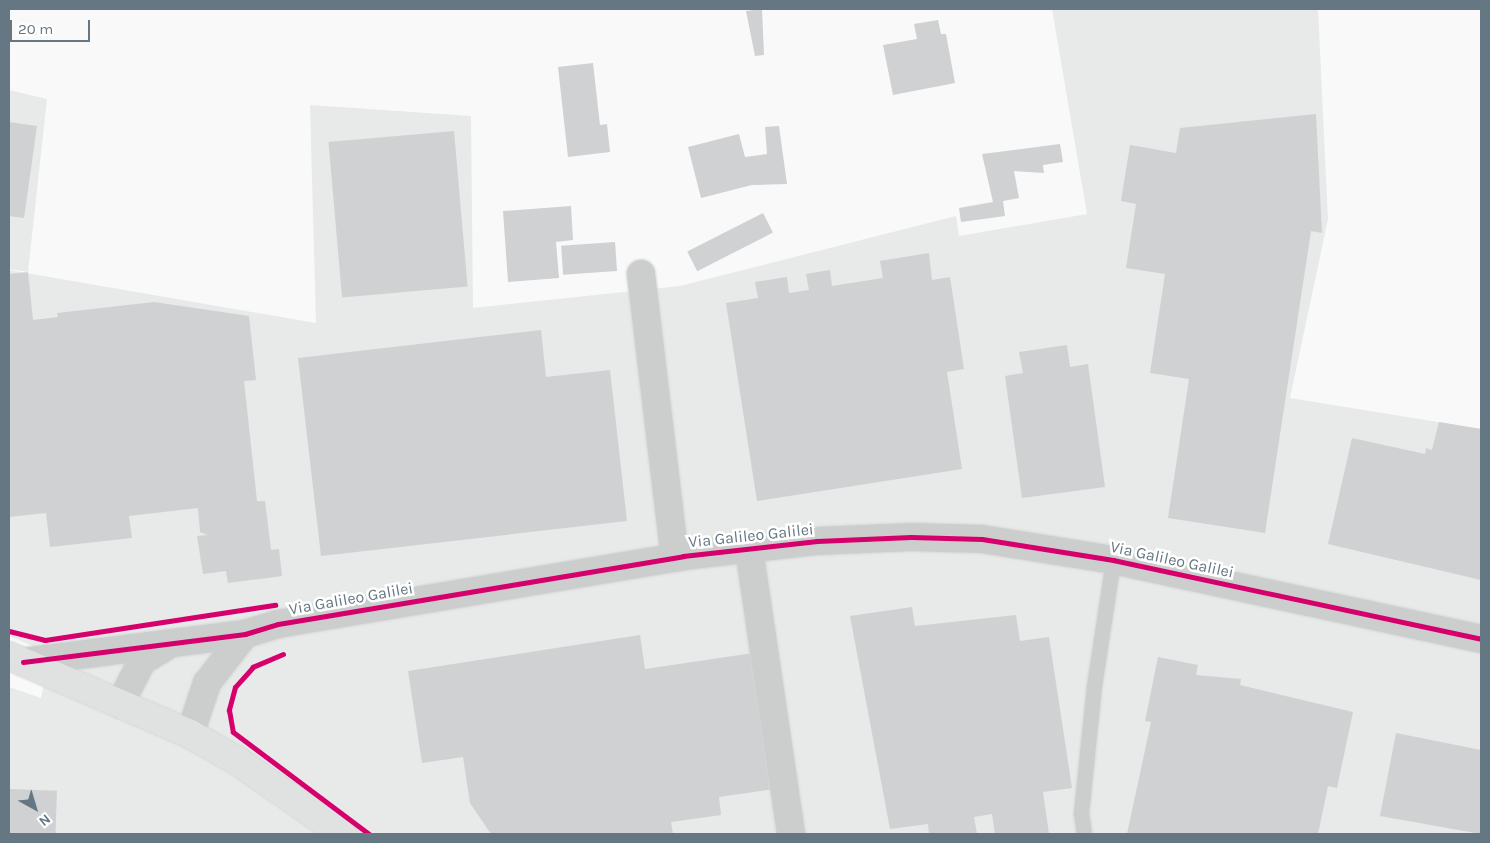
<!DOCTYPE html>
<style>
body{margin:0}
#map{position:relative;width:1490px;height:843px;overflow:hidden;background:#f9f9f9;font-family:Karla,sans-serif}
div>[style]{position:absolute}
.built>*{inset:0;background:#e8e9e9}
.building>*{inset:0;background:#cfd1d2;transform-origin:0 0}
.roads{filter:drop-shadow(0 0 1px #d5d6d6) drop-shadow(0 0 1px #d5d6d6)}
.service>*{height:15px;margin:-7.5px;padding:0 7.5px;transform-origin:7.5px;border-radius:7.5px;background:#cccece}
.minor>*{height:28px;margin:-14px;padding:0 14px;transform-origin:14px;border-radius:14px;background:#cccece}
.secondary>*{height:28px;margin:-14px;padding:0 14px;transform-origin:14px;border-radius:14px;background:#e0e1e1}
.cycleway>*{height:5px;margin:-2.5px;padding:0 2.5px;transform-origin:2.5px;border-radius:2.5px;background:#d6006c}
span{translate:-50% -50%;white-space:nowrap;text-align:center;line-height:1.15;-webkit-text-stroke:5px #fff;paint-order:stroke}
.street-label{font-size:16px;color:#657782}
.frame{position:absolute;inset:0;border:10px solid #657782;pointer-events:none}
.north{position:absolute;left:10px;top:783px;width:50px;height:50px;-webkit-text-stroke:4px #fff;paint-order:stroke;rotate:141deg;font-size:14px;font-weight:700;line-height:20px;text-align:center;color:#657782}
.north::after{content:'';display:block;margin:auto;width:18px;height:22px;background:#657782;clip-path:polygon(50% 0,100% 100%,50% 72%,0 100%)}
.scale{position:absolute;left:10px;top:20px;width:80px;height:22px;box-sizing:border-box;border:2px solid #657782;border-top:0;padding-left:6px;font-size:15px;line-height:18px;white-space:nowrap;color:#657782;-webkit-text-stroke:4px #fff;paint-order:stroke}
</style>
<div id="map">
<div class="built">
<div style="clip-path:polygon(1052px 9px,1318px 9px,1328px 219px,1290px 398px,1481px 429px,1481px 834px,9px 834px,9px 687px,41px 698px,50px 653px,9px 636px,9px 270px,316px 323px,310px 105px,471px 116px,473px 308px,680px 286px,956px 216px,959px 236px,1087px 214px)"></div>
<div style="clip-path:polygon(9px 90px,47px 99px,28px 272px,9px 269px)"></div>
</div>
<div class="building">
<div style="clip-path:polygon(762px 9px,764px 55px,755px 56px,746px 11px)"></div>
<div style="clip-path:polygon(938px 20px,941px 34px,946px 34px,955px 83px,893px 95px,883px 45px,917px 39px,914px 24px)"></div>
<div style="clip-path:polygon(593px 63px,600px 125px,607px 124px,610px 152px,568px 157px,558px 67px)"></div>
<div style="clip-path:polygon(1316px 114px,1322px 233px,1311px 231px,1265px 533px,1168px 518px,1189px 379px,1150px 373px,1165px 274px,1126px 268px,1136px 204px,1121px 201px,1130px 145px,1176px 153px,1180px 128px)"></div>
<div style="clip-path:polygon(9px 122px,37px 126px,24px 218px,9px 216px)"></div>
<div style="clip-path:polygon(779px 126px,787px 184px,752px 185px,701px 198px,688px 147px,739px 134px,745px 157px,767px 154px,765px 127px)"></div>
<div style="left:454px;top:131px;width:156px;height:126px;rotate:85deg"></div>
<div style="clip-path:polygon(1060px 144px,1063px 162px,1043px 165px,1044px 173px,1014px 171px,1019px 198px,1003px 201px,1005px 216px,961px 222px,959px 208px,993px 202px,982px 154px)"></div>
<div style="clip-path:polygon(571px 206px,573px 240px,556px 242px,559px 278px,508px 282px,503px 211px)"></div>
<div style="left:763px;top:213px;width:22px;height:85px;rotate:63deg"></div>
<div style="left:615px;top:242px;width:29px;height:54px;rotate:86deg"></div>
<div style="clip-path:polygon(929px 253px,932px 280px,950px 277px,964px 369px,947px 372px,962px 469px,757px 501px,726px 303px,758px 298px,755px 282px,787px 277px,789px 293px,809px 290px,806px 274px,830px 270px,832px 286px,883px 278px,880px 261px)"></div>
<div style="clip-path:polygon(28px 272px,33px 320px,58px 317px,57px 313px,154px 302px,249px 316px,256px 380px,244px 381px,257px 501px,265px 501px,271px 550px,279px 549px,282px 576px,228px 583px,226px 571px,203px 574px,197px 536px,208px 535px,200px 532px,198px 508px,129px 516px,132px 538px,50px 547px,46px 513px,9px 517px,9px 274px)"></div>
<div style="clip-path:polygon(541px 330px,546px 377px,610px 370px,627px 521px,321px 556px,298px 358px)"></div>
<div style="clip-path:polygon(1067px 345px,1070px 367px,1088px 364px,1105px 487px,1022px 498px,1005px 376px,1023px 373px,1019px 352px)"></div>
<div style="clip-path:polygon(1439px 422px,1481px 429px,1481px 580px,1328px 544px,1352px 438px,1425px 454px,1426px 448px,1432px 450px)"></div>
<div style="clip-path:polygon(912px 607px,915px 626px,1016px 615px,1020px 641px,1049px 637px,1072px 788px,1043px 792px,1049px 834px,995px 834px,992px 814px,974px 817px,977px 834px,929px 834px,928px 824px,890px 829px,850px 616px)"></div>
<div style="clip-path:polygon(640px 635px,645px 669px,760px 652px,781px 788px,719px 797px,721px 815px,671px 822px,673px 834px,491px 834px,470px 803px,463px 757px,422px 763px,408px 671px)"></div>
<div style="clip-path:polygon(1158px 657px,1198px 665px,1196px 675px,1241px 679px,1240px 685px,1353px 712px,1337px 788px,1328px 786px,1318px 834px,1127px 834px,1151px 722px,1145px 721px)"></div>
<div style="clip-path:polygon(1396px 733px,1481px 750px,1481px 834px,1380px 816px)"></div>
<div style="left:9px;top:789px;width:48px;height:45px;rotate:2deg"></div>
</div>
<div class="roads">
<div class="service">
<div style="left:1084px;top:834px;width:21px;rotate:-98deg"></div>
<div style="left:1081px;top:813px;width:128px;rotate:-84.2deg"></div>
<div style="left:1094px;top:686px;width:127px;rotate:-81.4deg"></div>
</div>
<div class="minor">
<div style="left:641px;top:274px;width:286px;rotate:83.2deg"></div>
<div style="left:749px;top:549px;width:288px;rotate:81.6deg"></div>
<div style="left:23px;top:662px;width:224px;rotate:-7.2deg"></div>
<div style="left:245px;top:634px;width:34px;rotate:-17deg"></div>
<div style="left:278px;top:624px;width:411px;rotate:-9.5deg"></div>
<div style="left:683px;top:556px;width:135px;rotate:-6.4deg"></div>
<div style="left:817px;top:541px;width:94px;rotate:-2.4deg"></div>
<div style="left:911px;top:537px;width:71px;rotate:1.6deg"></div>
<div style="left:982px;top:539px;width:133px;rotate:9.1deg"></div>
<div style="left:1113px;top:560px;width:376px;rotate:12.1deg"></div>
<div style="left:120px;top:704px;width:48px;rotate:-62.9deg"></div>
<div style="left:142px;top:661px;width:29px;rotate:-31deg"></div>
<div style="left:190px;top:734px;width:54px;rotate:-71.6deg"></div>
<div style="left:207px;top:683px;width:62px;rotate:-52.2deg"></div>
</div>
<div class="secondary">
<div style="left:9px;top:656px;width:197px;rotate:23.3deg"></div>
<div style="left:190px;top:734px;width:53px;rotate:29.5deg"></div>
<div style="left:236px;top:760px;width:130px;rotate:34.7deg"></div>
</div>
</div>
<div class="cycleway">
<div style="left:9px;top:631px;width:37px;rotate:14deg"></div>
<div style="left:45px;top:640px;width:233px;rotate:-8.7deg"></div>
<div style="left:283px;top:654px;width:33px;rotate:157deg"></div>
<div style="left:253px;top:667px;width:27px;rotate:132deg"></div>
<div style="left:235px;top:687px;width:24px;rotate:105deg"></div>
<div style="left:229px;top:710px;width:22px;rotate:80deg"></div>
<div style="left:233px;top:732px;width:170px;rotate:36.9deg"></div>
<div style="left:23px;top:662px;width:224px;rotate:-7.2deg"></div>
<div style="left:245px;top:634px;width:34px;rotate:-17deg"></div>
<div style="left:278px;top:624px;width:411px;rotate:-9.5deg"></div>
<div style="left:683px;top:556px;width:135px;rotate:-6.4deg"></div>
<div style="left:817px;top:541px;width:94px;rotate:-2.4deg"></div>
<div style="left:911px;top:537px;width:71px;rotate:1.6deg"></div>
<div style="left:982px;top:539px;width:133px;rotate:9.1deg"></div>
<div style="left:1113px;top:560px;width:376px;rotate:12.1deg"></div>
</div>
<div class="street-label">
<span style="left:751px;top:536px;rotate:-6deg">Via Galileo Galilei</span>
<span style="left:1172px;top:560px;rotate:12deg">Via Galileo Galilei</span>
<span style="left:351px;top:599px;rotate:-10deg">Via Galileo Galilei</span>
</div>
<div class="frame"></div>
<div class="north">N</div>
<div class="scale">20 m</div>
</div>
